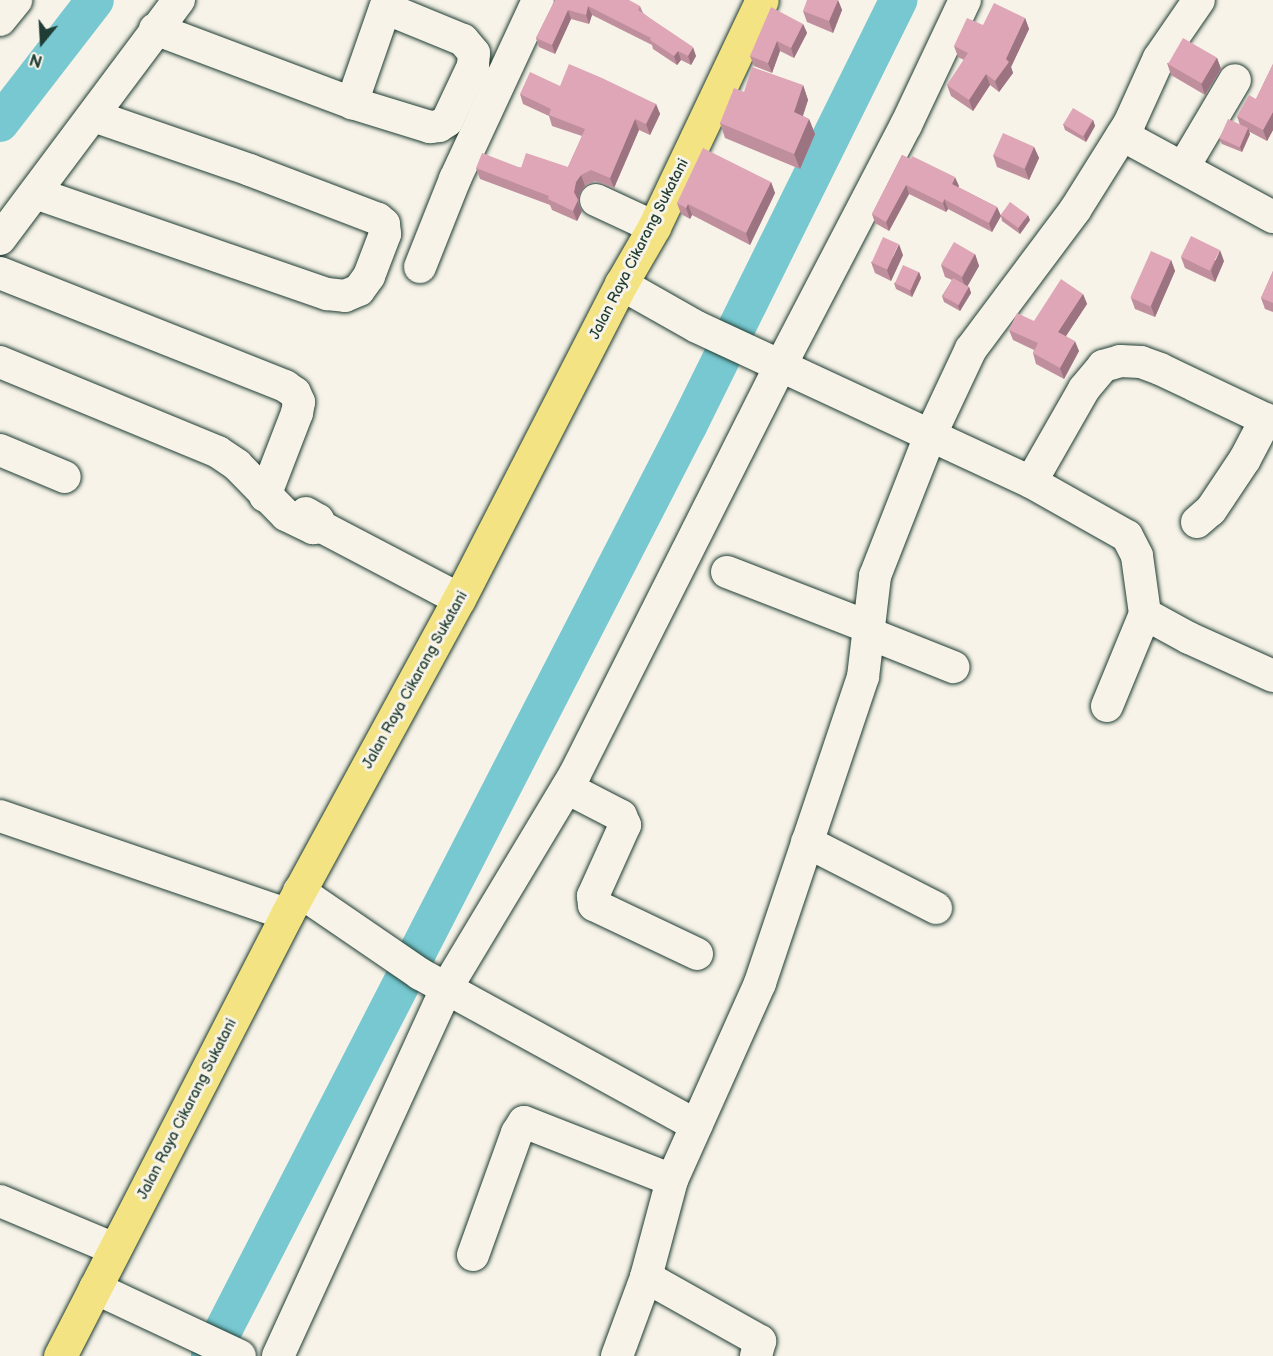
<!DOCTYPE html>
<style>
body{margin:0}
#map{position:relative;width:1273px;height:1356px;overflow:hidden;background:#f7f3e8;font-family:"Balsamiq Sans",sans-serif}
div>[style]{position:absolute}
.river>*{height:38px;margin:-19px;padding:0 19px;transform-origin:19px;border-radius:19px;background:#77c8d0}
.roads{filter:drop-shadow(0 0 2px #1f3d34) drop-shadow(0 0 2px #1f3d34)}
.minor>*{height:32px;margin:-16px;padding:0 16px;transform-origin:16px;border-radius:16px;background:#f7f3e8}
.major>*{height:33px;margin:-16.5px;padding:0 16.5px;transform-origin:16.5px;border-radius:16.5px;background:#f4e382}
.wall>*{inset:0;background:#c08f9e}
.shaded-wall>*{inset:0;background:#9c7481}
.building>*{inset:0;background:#dfa6b8;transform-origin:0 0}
span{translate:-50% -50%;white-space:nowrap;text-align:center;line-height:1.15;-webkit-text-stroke:6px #f7f3e8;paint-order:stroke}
.street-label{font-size:15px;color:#1f3d34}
.north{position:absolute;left:12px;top:12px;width:60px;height:60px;-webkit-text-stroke:4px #f7f3e8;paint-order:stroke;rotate:198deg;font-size:16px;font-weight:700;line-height:24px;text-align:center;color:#1f3d34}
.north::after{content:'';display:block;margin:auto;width:21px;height:27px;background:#1f3d34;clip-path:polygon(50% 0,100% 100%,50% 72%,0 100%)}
</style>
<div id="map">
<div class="river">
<div style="left:0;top:123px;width:155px;rotate:-52.3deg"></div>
<div style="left:210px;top:1356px;width:1046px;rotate:-62.8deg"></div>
<div style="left:688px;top:426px;width:475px;rotate:-63.7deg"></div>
</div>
<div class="roads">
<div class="minor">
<div style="left:0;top:20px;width:26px;rotate:-51deg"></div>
<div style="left:155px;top:29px;width:210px;rotate:20.6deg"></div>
<div style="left:352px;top:103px;width:82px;rotate:17.1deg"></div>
<div style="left:430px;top:127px;width:9px;rotate:-6deg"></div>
<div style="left:439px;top:126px;width:9px;rotate:-32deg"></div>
<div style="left:447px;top:121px;width:61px;rotate:-64.7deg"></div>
<div style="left:473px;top:66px;width:13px;rotate:-86deg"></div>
<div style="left:474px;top:53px;width:17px;rotate:-130deg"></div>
<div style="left:463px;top:40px;width:84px;rotate:-157.7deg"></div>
<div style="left:385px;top:8px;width:101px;rotate:109.2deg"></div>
<div style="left:1122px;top:135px;width:172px;rotate:28.5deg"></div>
<div style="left:1183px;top:168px;width:102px;rotate:-59.4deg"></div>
<div style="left:35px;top:193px;width:309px;rotate:19.1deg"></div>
<div style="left:327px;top:294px;width:18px;rotate:6deg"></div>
<div style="left:345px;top:296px;width:15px;rotate:-23deg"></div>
<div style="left:359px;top:290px;width:17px;rotate:-54deg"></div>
<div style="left:369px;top:276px;width:45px;rotate:-69.1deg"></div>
<div style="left:385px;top:234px;width:10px;rotate:-96deg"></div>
<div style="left:384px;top:224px;width:8px;rotate:-140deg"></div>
<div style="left:378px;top:219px;width:137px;rotate:-159.1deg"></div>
<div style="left:250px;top:170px;width:165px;rotate:-160.9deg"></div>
<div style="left:596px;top:200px;width:64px;rotate:25deg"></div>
<div style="left:0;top:239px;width:299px;rotate:-53.2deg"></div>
<div style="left:420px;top:267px;width:95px;rotate:-68.3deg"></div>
<div style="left:455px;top:179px;width:197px;rotate:-65.1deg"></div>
<div style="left:0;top:273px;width:307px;rotate:21.6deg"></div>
<div style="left:285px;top:386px;width:12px;rotate:35deg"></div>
<div style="left:295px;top:393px;width:10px;rotate:66deg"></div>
<div style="left:299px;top:402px;width:11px;rotate:100deg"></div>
<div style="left:297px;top:413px;width:89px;rotate:111.1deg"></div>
<div style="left:621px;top:284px;width:87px;rotate:29.5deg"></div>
<div style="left:697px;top:327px;width:368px;rotate:24.9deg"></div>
<div style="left:1031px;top:482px;width:107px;rotate:-60.3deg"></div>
<div style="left:1084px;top:389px;width:30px;rotate:-50deg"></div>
<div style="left:1103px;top:366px;width:18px;rotate:-16deg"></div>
<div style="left:1120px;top:361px;width:21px;rotate:3deg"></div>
<div style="left:1141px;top:362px;width:20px;rotate:20deg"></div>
<div style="left:1160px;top:369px;width:125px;rotate:25.5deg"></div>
<div style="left:0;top:362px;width:236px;rotate:22.4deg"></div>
<div style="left:218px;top:452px;width:23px;rotate:34deg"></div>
<div style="left:237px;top:465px;width:70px;rotate:45.6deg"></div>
<div style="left:286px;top:515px;width:30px;rotate:26deg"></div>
<div style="left:313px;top:528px;width:9px;rotate:-6deg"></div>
<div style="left:0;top:450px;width:70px;rotate:22.6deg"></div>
<div style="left:1031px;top:482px;width:110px;rotate:29.4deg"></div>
<div style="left:1127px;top:536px;width:22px;rotate:63deg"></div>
<div style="left:1137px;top:556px;width:59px;rotate:82.1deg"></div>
<div style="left:1145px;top:614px;width:50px;rotate:28.6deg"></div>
<div style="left:1189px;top:638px;width:92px;rotate:24.3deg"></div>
<div style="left:306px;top:513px;width:14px;rotate:30deg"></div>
<div style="left:318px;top:520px;width:8px;rotate:60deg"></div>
<div style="left:322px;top:527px;width:155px;rotate:27.7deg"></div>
<div style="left:1197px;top:522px;width:18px;rotate:-41deg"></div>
<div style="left:1211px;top:510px;width:61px;rotate:-56.3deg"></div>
<div style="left:1245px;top:459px;width:45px;rotate:-62.3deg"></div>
<div style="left:727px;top:572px;width:152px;rotate:21.2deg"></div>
<div style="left:868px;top:633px;width:92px;rotate:21.8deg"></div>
<div style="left:1107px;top:706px;width:100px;rotate:-67.6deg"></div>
<div style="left:567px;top:788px;width:61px;rotate:27.4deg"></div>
<div style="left:621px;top:816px;width:10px;rotate:66deg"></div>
<div style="left:625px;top:825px;width:78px;rotate:114.3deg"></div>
<div style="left:593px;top:896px;width:9px;rotate:84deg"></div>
<div style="left:594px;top:905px;width:114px;rotate:25.4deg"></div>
<div style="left:0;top:816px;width:303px;rotate:18.9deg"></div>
<div style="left:807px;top:842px;width:145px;rotate:27.1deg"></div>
<div style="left:299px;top:891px;width:147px;rotate:34.4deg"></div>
<div style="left:420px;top:974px;width:315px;rotate:28.7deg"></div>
<div style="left:0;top:1201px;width:125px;rotate:22.7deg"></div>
<div style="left:473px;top:1255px;width:130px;rotate:-70.2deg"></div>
<div style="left:517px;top:1133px;width:13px;rotate:-58deg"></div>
<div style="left:524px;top:1122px;width:159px;rotate:21.4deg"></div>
<div style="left:646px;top:1277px;width:131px;rotate:29.3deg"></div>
<div style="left:760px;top:1341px;width:16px;rotate:105deg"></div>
<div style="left:95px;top:1288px;width:160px;rotate:25.1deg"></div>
<div style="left:278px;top:1356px;width:406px;rotate:-65.4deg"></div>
<div style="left:447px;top:987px;width:249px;rotate:-59deg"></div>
<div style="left:575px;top:774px;width:458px;rotate:-63.3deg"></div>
<div style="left:781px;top:365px;width:271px;rotate:-62.5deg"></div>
<div style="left:906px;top:125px;width:138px;rotate:-64.7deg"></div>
<div style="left:617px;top:1356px;width:84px;rotate:-69.8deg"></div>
<div style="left:646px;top:1277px;width:100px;rotate:-75deg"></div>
<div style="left:672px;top:1180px;width:216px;rotate:-65.9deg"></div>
<div style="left:760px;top:983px;width:323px;rotate:-71.4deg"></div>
<div style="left:863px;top:677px;width:102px;rotate:-83.2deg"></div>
<div style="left:875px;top:576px;width:150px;rotate:-68.6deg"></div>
<div style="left:930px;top:436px;width:96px;rotate:-64.8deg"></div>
<div style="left:971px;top:349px;width:174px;rotate:-53.2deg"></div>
<div style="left:1075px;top:210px;width:102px;rotate:-57.9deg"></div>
<div style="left:1129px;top:124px;width:72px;rotate:-65.6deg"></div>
<div style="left:1159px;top:58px;width:70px;rotate:-55.4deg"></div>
</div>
<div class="major">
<div style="left:60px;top:1356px;width:497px;rotate:-62.8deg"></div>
<div style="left:287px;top:914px;width:359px;rotate:-61.4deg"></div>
<div style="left:459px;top:599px;width:354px;rotate:-62.8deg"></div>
<div style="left:621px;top:284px;width:66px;rotate:-59.9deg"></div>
<div style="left:654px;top:227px;width:251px;rotate:-64.6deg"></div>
</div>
</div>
<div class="wall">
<div style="clip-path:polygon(555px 0,640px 6px,643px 13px,696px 56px,691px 65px,681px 60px,677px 65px,653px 49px,652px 45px,592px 15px,589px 24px,571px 19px,555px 54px,539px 47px,536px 38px)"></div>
<div style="clip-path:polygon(838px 0,842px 10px,833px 33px,807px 22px,803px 11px)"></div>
<div style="clip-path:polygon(1025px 18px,1029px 29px,1011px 67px,1013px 73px,999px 92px,990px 85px,973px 111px,951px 96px,947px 85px,964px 60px,958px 57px,954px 46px,983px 25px)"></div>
<div style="clip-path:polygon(803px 24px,807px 33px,794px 58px,780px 51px,772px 73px,754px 66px,750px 56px)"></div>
<div style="clip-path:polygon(1217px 58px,1221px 69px,1205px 95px,1171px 75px,1167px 63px)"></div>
<div style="clip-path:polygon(1273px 64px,1273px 130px,1267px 141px,1248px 131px,1250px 134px,1242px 152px,1222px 144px,1219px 138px,1240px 125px,1237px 116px,1256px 99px)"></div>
<div style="clip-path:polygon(803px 85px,808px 100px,803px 116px,809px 119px,815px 134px,800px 169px,725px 138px,720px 123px,744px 92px)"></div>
<div style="clip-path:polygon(560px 86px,656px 104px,660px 114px,650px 135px,639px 130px,614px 188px,595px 181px,585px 186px,580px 193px,578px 202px,582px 211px,577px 221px,552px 210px,550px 205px,480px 179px,476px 168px,568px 167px,582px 136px,552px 126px,549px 116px,523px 104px,520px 94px)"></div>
<div style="clip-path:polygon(1093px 120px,1095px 126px,1086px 142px,1065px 130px,1063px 124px)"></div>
<div style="clip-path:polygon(1034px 147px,1039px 158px,1029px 180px,997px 167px,993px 155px)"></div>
<div style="clip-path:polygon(902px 155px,959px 186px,958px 187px,997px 207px,1000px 215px,1030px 220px,1020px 234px,1002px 221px,1001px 216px,992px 232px,948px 209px,946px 212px,909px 194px,889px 231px,875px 223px,872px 214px)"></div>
<div style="clip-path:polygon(771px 182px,775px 193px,750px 245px,692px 215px,690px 219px,681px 214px,677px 203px)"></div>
<div style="clip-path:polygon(975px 254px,979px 266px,967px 286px,969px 287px,971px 293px,960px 311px,944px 302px,942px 296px,952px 280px,945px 277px,941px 265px)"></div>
<div style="clip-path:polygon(903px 255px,891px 281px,875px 273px,871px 262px)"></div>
<div style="clip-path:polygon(1181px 257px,1224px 261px,1215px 282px,1185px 268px)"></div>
<div style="clip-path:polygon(1171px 260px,1175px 271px,1155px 317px,1135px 309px,1131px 298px)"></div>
<div style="clip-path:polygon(1273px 271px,1273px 312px,1265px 309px,1261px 298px)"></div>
<div style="clip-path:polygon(919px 272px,921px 278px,912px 297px,896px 289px,894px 283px)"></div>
<div style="clip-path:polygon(1083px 294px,1087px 304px,1066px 336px,1079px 351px,1064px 379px,1036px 364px,1033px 353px,1034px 350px,1013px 340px,1009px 330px,1034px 321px)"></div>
</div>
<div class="shaded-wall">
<div style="clip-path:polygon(838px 0,842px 10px,833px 33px,829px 21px)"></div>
<div style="clip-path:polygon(588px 6px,592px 15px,589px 24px,586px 15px)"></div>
<div style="clip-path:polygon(568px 10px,571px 19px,555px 54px,552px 45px)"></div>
<div style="clip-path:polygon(1025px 18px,1029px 29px,1011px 67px,1013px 73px,999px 92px,995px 81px)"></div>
<div style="clip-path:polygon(803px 24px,807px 33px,794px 58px,791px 48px)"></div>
<div style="clip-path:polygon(777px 41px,780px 51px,772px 73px,768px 63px)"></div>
<div style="clip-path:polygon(693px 47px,696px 56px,691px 65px,688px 56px)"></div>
<div style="clip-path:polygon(678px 51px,681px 60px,677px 65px,674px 56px)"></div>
<div style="clip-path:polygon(1217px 58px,1221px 69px,1205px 95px,1201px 83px)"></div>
<div style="clip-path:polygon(986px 74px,990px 85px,973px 111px,969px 100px)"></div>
<div style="clip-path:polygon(803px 85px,808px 100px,799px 127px,794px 112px)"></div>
<div style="clip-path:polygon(656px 104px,660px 114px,650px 135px,646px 124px)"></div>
<div style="clip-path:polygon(1273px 112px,1273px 130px,1267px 141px,1263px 130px)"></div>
<div style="clip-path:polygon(635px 119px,639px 130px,614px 188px,610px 178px)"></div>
<div style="clip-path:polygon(809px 119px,815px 134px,800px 169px,794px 154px)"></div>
<div style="clip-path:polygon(1093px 120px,1095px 126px,1086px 142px,1084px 136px)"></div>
<div style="clip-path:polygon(1248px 128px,1250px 134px,1242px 152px,1240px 147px)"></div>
<div style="clip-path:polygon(1034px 147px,1039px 158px,1029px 180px,1025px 169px)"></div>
<div style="clip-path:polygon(581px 175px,585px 186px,580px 193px,578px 202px,582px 211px,577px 221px,573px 211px,574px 192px,576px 182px)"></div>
<div style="clip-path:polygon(955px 177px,959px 186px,955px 193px,952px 184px)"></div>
<div style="clip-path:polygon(771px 182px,775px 193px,750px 245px,746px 233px)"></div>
<div style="clip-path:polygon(906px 185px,909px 194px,889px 231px,886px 222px)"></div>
<div style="clip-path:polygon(944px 199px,948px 209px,946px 212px,943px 203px)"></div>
<div style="clip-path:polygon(688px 204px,692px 215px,690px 219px,686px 208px)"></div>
<div style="clip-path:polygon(997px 207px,1001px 216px,992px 232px,989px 223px)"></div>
<div style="clip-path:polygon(1028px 215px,1030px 220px,1020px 234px,1018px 228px)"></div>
<div style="clip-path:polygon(899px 244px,903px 255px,891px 281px,887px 270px)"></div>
<div style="clip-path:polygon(1220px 250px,1224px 261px,1215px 282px,1211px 271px)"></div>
<div style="clip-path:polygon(975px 254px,979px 266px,966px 289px,962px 278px)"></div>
<div style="clip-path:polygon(1171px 260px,1175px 271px,1155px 317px,1151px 306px)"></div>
<div style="clip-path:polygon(919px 272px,921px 278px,912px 297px,910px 291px)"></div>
<div style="clip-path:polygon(969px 287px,971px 293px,960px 311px,958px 306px)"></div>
<div style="clip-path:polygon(1083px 294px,1087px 304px,1062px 342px,1058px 332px)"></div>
<div style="clip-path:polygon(1075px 341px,1079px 351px,1064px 379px,1060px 368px)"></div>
</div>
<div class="building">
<div style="clip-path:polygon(555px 0,629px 0,640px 6px,638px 10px,693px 47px,688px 56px,678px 51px,674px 56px,650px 40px,651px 38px,588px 6px,586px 15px,568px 10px,552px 45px,536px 38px)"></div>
<div style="clip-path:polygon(807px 0,838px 0,829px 21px,803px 11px)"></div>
<div style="clip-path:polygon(994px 3px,1025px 18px,1006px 59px,1009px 62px,995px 81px,986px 74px,969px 100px,947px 85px,968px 53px,954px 46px,967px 18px,983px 25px)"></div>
<div style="clip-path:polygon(771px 7px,803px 24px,791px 48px,777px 41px,768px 63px,750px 56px)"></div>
<div style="left:1183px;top:38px;width:39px;height:30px;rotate:30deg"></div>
<div style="clip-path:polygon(569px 64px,602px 78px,656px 104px,646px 124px,635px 119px,610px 178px,591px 170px,581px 175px,576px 182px,574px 192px,578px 200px,573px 211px,548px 199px,549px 196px,476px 168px,482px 153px,521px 168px,526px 153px,568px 167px,585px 129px,549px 115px,551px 109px,520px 94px,530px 72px,560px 86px)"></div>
<div style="clip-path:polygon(1273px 64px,1273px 112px,1263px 130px,1237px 116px,1249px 95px,1256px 99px)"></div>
<div style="clip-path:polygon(752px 67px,803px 85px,794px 112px,809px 119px,794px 154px,720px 123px,734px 88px,744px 92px)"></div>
<div style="left:1073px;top:108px;width:23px;height:19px;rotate:31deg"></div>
<div style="left:1228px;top:119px;width:22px;height:21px;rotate:24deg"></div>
<div style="left:1003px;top:133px;width:34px;height:24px;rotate:24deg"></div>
<div style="clip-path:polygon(703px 148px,771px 182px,746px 233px,688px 204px,686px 208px,677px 203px)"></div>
<div style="clip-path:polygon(902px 155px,911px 159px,912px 156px,955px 177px,952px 184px,997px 207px,989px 223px,944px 199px,943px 203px,906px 185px,886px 222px,872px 214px)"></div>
<div style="left:1010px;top:202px;width:22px;height:16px;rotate:36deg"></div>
<div style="left:1191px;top:236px;width:32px;height:23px;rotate:26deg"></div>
<div style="left:883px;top:237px;width:17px;height:28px;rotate:24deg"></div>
<div style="left:954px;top:242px;width:24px;height:26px;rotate:30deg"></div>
<div style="left:1151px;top:251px;width:22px;height:51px;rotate:24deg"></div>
<div style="left:903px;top:265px;width:17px;height:20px;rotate:24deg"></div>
<div style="clip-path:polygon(1273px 271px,1273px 303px,1261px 298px)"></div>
<div style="left:953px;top:278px;width:18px;height:21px;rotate:29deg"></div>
<div style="clip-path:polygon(1061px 279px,1083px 294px,1058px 332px,1075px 341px,1060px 368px,1033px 353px,1038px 343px,1009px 330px,1017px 313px,1034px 321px)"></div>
</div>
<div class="street-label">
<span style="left:639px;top:249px;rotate:-63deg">Jalan Raya Cikarang Sukatani</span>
<span style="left:415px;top:680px;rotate:-61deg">Jalan Raya Cikarang Sukatani</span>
<span style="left:187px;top:1109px;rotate:-63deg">Jalan Raya Cikarang Sukatani</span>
</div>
<div class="north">N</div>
</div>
